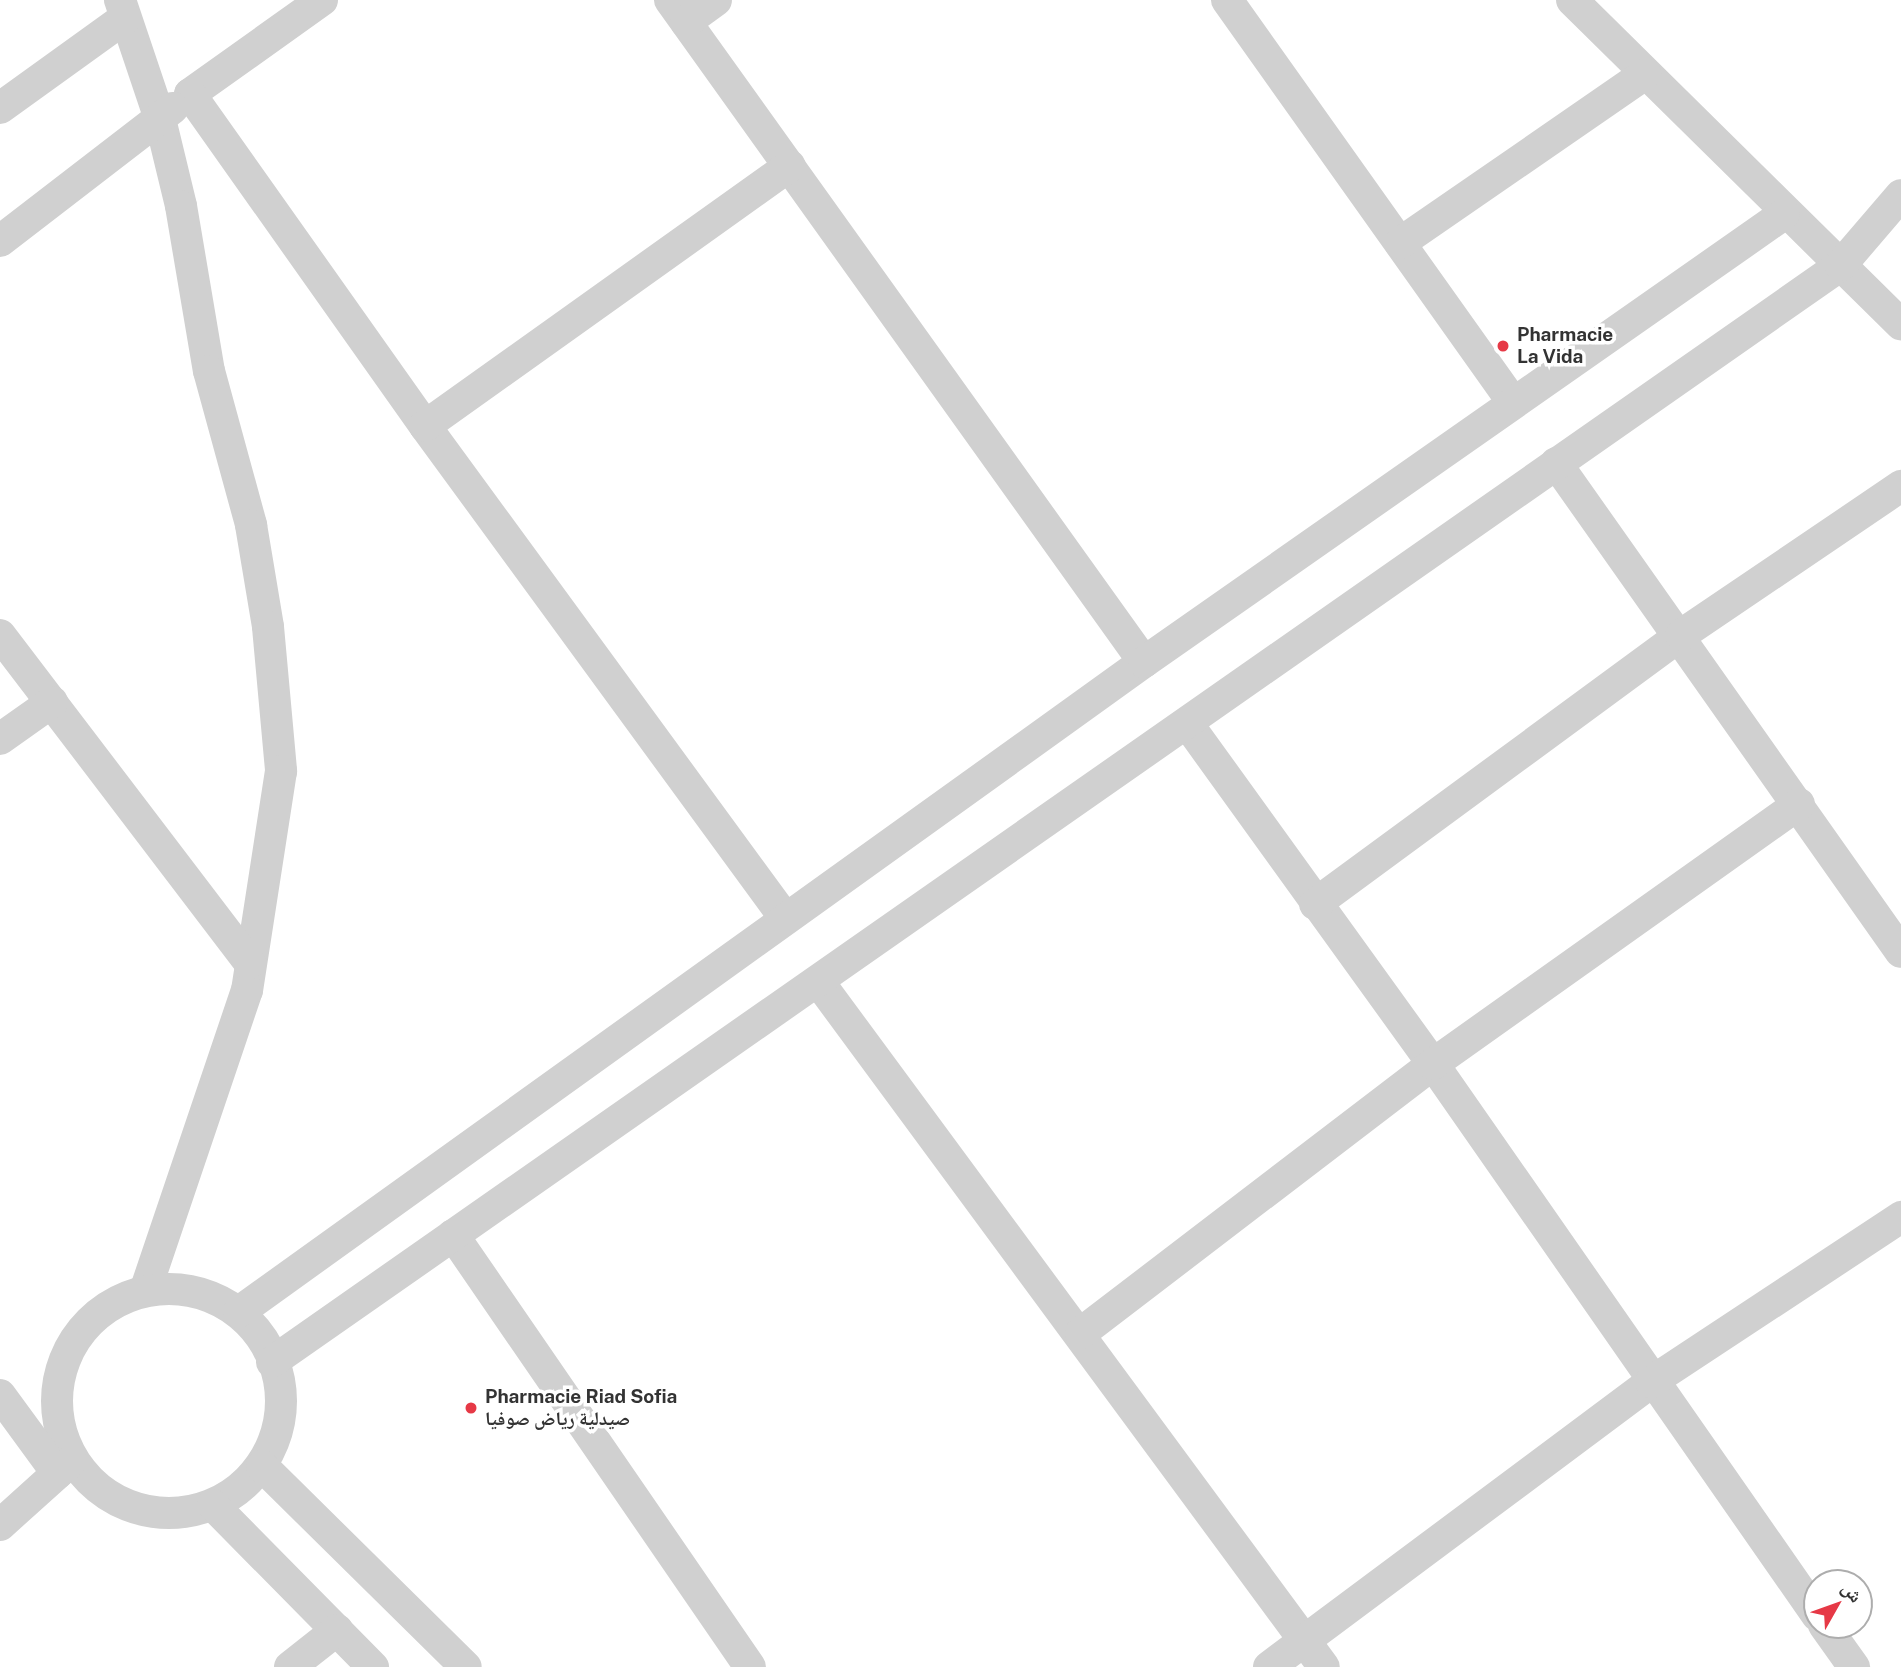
<!DOCTYPE html>
<meta charset="utf-8">
<style>
body{margin:0}
#map{position:relative;width:1901px;height:1667px;overflow:hidden;background:#fff;font-family:"Public Sans","Noto Naskh Arabic",sans-serif}
div>[style]{position:absolute}
.street>*{height:32px;margin:-16px;padding:0 16px;transform-origin:16px;border-radius:16px;background:#d0d0d0}
.street>.ring{margin:-16px;padding:0;box-sizing:content-box;background:none;border:32px solid #d0d0d0;border-radius:50%}
.dots>*{width:19px;height:19px;translate:-50% -50%;box-sizing:border-box;border:4px solid #fff;border-radius:50%}
span{translate:-50% -50%;white-space:nowrap;text-align:center;line-height:1.15;-webkit-text-stroke:7px #fff;paint-order:stroke}
.poi-label{font-size:19px;color:#333;font-weight:700}
.left{translate:0 -50%;text-align:left}
.north{position:absolute;left:1803px;top:1569px;width:70px;height:70px;box-sizing:border-box;background:#fff;border:2px solid #adadad;border-radius:50%;rotate:50deg;font-size:19px;font-weight:700;line-height:28px;text-align:center;color:#333}
.north::after{content:'';display:block;margin:auto;width:24px;height:32px;background:#e63946;clip-path:polygon(50% 0,100% 100%,50% 72%,0 100%)}
</style>
<div id="map">
<div class="street">
<div style="left:120px;top:0;width:126px;rotate:71.4deg"></div>
<div style="left:160px;top:119px;width:89px;rotate:76.4deg"></div>
<div style="left:181px;top:206px;width:167px;rotate:80.4deg"></div>
<div style="left:209px;top:371px;width:160px;rotate:74.7deg"></div>
<div style="left:251px;top:525px;width:103px;rotate:80.5deg"></div>
<div style="left:268px;top:627px;width:145px;rotate:84.8deg"></div>
<div style="left:281px;top:771px;width:222px;rotate:98.8deg"></div>
<div style="left:247px;top:990px;width:316px;rotate:108.7deg"></div>
<div style="left:322px;top:0;width:162px;rotate:144.5deg"></div>
<div style="left:190px;top:94px;width:407px;rotate:54.7deg"></div>
<div style="left:425px;top:426px;width:610px;rotate:53.81deg"></div>
<div style="left:670px;top:0;width:814px;rotate:54.4deg"></div>
<div style="left:1227px;top:0;width:494px;rotate:54.6deg"></div>
<div style="left:1572px;top:0;width:462px;rotate:44.6deg"></div>
<div style="left:686px;top:22px;width:37px;rotate:-36deg"></div>
<div style="left:0;top:108px;width:154px;rotate:-35.8deg"></div>
<div style="left:0;top:241px;width:218px;rotate:-37.6deg"></div>
<div style="left:1400px;top:243px;width:298px;rotate:-34.6deg"></div>
<div style="left:425px;top:426px;width:448px;rotate:-35.5deg"></div>
<div style="left:1556px;top:463px;width:598px;rotate:54.8deg"></div>
<div style="left:0;top:635px;width:412px;rotate:52.7deg"></div>
<div style="left:1187px;top:723px;width:420px;rotate:54.2deg"></div>
<div style="left:1433px;top:1064px;width:672px;rotate:55.13deg"></div>
<div style="left:0;top:739px;width:64px;rotate:-35.4deg"></div>
<div style="left:1315px;top:904px;width:454px;rotate:-36.3deg"></div>
<div style="left:1681px;top:635px;width:266px;rotate:-34.1deg"></div>
<div style="left:818px;top:981px;width:852px;rotate:53.59deg"></div>
<div style="left:453px;top:1235px;width:524px;rotate:55.49deg"></div>
<div class="ring" style="left:57px;top:1289px;width:192px;height:192px"></div>
<div style="left:239px;top:1312px;width:1114px;rotate:-35.69deg"></div>
<div style="left:1144px;top:662px;width:781px;rotate:-34.99deg"></div>
<div style="left:1081px;top:1333px;width:443px;rotate:-37.4deg"></div>
<div style="left:1433px;top:1064px;width:449px;rotate:-35.4deg"></div>
<div style="left:272px;top:1362px;width:1914px;rotate:-34.96deg"></div>
<div style="left:1841px;top:265px;width:92px;rotate:-49.4deg"></div>
<div style="left:0;top:1395px;width:97px;rotate:53.8deg"></div>
<div style="left:262px;top:1466px;width:286px;rotate:44.6deg"></div>
<div style="left:213px;top:1505px;width:228px;rotate:45.4deg"></div>
<div style="left:0;top:1525px;width:96px;rotate:-42deg"></div>
<div style="left:1824px;top:1625px;width:52px;rotate:54.5deg"></div>
<div style="left:290px;top:1667px;width:60px;rotate:-38.2deg"></div>
<div style="left:1269px;top:1667px;width:477px;rotate:-36.7deg"></div>
<div style="left:1651px;top:1382px;width:300px;rotate:-33.4deg"></div>
</div>
<div class="dots">
<div style="left:1503px;top:346px;background:#e63946"></div>
<div style="left:471px;top:1408px;background:#e63946"></div>
</div>
<div class="poi-label">
<span class="left" style="left:1517px;top:346px">Pharmacie<br>La Vida</span>
<span class="left" style="left:485px;top:1408px">Pharmacie Riad Sofia<br>صيدلية رياض صوفيا</span>
</div>
<div class="north">ش</div>
</div>
